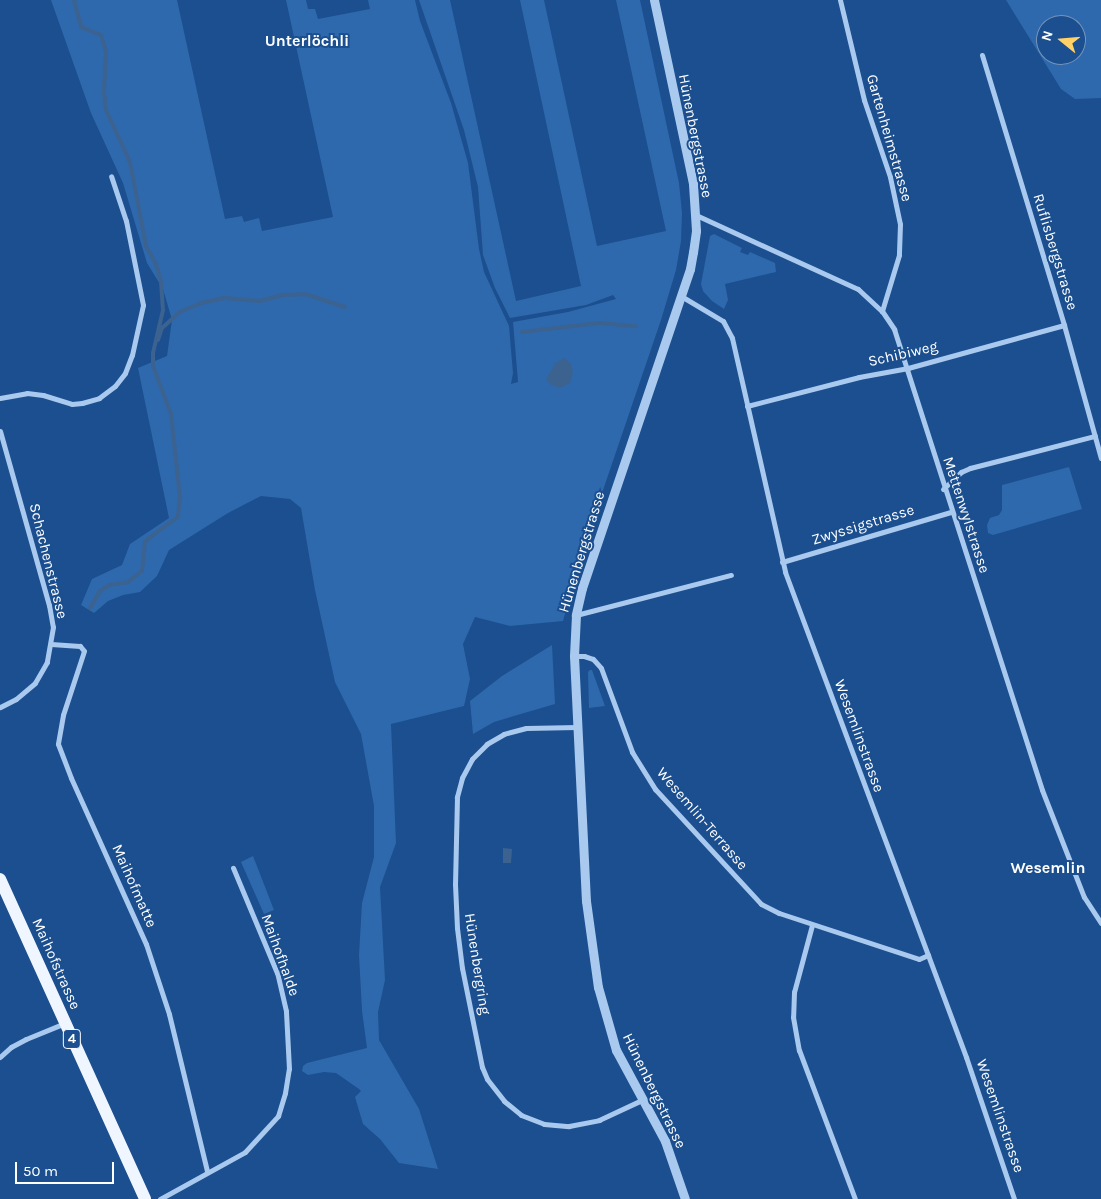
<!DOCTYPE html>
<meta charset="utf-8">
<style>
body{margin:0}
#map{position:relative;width:1101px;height:1199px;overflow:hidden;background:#1b4f8f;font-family:Karla,sans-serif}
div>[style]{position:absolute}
.green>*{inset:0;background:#2e69ad}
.water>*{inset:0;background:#3c6290}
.stream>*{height:4px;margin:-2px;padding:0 2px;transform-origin:2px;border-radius:2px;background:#3c6290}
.minor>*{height:5px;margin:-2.5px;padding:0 2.5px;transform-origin:2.5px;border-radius:2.5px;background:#a9c9ee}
.tertiary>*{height:9px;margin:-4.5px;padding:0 4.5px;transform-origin:4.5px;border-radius:4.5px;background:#a9c9ee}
.primary>*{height:12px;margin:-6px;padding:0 6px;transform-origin:6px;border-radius:6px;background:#f0f6ff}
span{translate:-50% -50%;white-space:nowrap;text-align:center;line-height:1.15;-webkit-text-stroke:4px #1b4f8f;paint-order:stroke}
.shield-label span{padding:1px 4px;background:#1b4f8f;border:1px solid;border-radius:4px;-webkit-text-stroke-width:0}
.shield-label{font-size:14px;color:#fff;font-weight:700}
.street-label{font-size:15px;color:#fff}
.neighbourhood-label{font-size:16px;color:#fff;font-weight:700}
.north{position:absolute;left:1036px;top:15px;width:50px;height:50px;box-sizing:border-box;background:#1b4f8f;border:1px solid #7695bc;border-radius:50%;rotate:287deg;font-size:14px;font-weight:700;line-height:20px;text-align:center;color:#fff}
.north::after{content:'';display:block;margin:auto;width:18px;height:22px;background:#ffd166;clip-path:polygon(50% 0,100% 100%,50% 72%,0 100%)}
.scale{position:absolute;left:15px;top:1162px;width:99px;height:22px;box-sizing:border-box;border:2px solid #fff;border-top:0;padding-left:6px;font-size:15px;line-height:18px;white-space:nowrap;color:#fff;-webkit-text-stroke:4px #1b4f8f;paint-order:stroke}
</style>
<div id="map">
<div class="green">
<div style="clip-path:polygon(51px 0,177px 0,225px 219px,242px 216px,244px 222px,259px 218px,262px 231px,333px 217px,286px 0,306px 0,308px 9px,315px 9px,318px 19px,370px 9px,368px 0,415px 0,420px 21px,451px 103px,468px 163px,479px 249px,484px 272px,509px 326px,513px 373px,511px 384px,518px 382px,513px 322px,568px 312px,616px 299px,613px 295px,586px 305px,510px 318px,495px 288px,483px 255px,478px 187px,464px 130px,419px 0,450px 0,516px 301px,581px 286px,520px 0,544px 0,597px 246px,666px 231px,616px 0,640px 0,679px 183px,682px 213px,681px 241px,676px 270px,661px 320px,584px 546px,563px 621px,510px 626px,475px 617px,463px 644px,470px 679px,464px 706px,391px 724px,396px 843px,380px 887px,385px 980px,378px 1012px,379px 1040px,419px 1109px,438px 1169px,399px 1163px,380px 1139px,363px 1124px,355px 1097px,361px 1091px,359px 1089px,336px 1073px,324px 1072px,308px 1075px,302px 1071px,303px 1066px,307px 1063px,367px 1048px,362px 1011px,359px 955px,362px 903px,374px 857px,374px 806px,361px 734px,335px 682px,315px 590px,301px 508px,290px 499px,261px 496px,228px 513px,169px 550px,157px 576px,140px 592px,123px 595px,108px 601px,94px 613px,81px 605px,92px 579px,122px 565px,130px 544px,169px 518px,138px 368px,167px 356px,172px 320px,163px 289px,147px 263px,123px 183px,91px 113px)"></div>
<div style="clip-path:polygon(evenodd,1006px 0,1101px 0,1101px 98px,1075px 99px,1061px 89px,1006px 0,1046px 25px,1076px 25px,1076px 55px,1046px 55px,1046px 25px)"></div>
<div style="clip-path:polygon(714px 234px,742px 248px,740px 252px,748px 255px,750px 252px,775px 263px,776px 272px,725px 284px,728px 300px,724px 309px,712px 301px,703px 291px,701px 284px,710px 236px)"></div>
<div style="clip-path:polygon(1069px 467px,1082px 509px,993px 535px,988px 533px,987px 525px,990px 518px,999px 515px,1002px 510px,1002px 485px)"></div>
<div style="clip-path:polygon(552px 645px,555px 704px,494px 722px,473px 734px,470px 701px,502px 676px)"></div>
<div style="clip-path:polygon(590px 670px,592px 670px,605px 706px,589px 708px,588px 672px)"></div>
<div style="clip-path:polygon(253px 856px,274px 910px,264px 914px,241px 862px)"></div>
</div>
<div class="water">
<div style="clip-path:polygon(564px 358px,571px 364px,573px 372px,570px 383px,560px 388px,551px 385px,546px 379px,555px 364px)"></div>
<div style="clip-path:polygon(503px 848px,512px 849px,511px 863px,503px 863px)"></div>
</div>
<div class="stream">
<div style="left:74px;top:0;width:28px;rotate:75deg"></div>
<div style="left:81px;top:27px;width:22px;rotate:22deg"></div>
<div style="left:101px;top:35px;width:17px;rotate:73deg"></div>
<div style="left:106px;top:51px;width:41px;rotate:92.8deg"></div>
<div style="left:104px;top:92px;width:18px;rotate:84deg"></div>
<div style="left:106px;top:110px;width:57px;rotate:65.2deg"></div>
<div style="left:130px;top:162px;width:86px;rotate:79.2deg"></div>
<div style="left:146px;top:246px;width:21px;rotate:61deg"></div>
<div style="left:156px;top:264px;width:19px;rotate:74deg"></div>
<div style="left:161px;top:282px;width:28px;rotate:86deg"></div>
<div style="left:163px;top:310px;width:44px;rotate:103.1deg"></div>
<div style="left:153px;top:353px;width:13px;rotate:90deg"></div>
<div style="left:153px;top:366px;width:51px;rotate:69.4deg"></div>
<div style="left:171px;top:414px;width:83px;rotate:83.8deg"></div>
<div style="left:180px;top:497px;width:20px;rotate:96deg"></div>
<div style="left:178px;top:517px;width:34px;rotate:144deg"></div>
<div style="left:150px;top:537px;width:7px;rotate:135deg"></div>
<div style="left:145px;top:542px;width:29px;rotate:96deg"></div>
<div style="left:142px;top:571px;width:18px;rotate:142deg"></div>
<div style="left:128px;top:582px;width:19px;rotate:171deg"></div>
<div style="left:109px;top:585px;width:11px;rotate:146deg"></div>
<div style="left:100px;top:591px;width:20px;rotate:120deg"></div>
<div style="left:522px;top:332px;width:78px;rotate:-6.7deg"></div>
<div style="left:599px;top:323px;width:37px;rotate:5deg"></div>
<div style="left:158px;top:340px;width:13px;rotate:-72deg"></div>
<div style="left:162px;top:328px;width:24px;rotate:-42deg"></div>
<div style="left:180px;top:312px;width:23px;rotate:-23deg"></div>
<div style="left:201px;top:303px;width:25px;rotate:-12deg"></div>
<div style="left:225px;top:298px;width:35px;rotate:5deg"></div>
<div style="left:260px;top:301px;width:23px;rotate:-15deg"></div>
<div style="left:282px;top:295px;width:23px;rotate:-2deg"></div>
<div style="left:305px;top:294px;width:42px;rotate:18deg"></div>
</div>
<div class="minor">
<div style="left:840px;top:0;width:103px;rotate:76.5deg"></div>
<div style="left:864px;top:100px;width:81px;rotate:71.3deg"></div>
<div style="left:890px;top:177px;width:48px;rotate:78deg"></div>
<div style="left:900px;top:224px;width:31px;rotate:92deg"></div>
<div style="left:899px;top:255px;width:59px;rotate:106.9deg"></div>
<div style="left:982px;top:55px;width:282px;rotate:73.1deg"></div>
<div style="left:1064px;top:325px;width:138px;rotate:74.5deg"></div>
<div style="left:696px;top:215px;width:178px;rotate:24.6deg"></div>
<div style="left:858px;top:289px;width:33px;rotate:43deg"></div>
<div style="left:882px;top:311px;width:22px;rotate:56deg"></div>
<div style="left:894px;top:329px;width:484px;rotate:72.2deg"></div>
<div style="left:1042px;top:790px;width:115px;rotate:68.6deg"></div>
<div style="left:1084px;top:897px;width:31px;rotate:57deg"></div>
<div style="left:681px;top:296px;width:49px;rotate:30.8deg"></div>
<div style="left:723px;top:321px;width:19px;rotate:62deg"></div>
<div style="left:732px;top:338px;width:240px;rotate:77.2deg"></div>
<div style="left:785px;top:572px;width:518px;rotate:69.53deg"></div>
<div style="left:966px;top:1057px;width:150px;rotate:71.3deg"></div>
<div style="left:0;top:398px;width:27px;rotate:-10deg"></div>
<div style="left:27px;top:393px;width:16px;rotate:7deg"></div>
<div style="left:43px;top:395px;width:30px;rotate:17deg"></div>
<div style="left:72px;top:404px;width:10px;rotate:-6deg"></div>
<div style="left:82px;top:403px;width:18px;rotate:-16deg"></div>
<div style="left:99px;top:398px;width:20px;rotate:-37deg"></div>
<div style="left:115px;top:386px;width:16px;rotate:-52deg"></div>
<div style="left:125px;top:373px;width:19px;rotate:-69deg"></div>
<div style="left:132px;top:355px;width:51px;rotate:-77.6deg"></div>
<div style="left:143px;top:305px;width:86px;rotate:-101.4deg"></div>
<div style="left:126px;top:221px;width:47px;rotate:-108.4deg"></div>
<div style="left:747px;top:406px;width:116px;rotate:-14.5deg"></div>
<div style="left:859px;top:377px;width:50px;rotate:-10.4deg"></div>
<div style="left:908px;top:368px;width:162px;rotate:-15.4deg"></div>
<div style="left:0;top:431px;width:181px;rotate:74.3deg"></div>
<div style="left:49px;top:605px;width:22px;rotate:80deg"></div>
<div style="left:53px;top:627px;width:36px;rotate:100deg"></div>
<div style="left:47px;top:662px;width:24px;rotate:120deg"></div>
<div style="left:35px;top:683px;width:25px;rotate:140deg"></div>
<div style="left:16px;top:699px;width:18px;rotate:153deg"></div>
<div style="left:943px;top:489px;width:25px;rotate:-43deg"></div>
<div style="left:961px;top:472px;width:10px;rotate:-24deg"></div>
<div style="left:970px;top:468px;width:129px;rotate:-14.4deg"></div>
<div style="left:782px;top:562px;width:176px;rotate:-16.5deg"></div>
<div style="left:576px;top:615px;width:160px;rotate:-14.5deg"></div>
<div style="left:51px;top:644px;width:29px;rotate:4deg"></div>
<div style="left:80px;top:646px;width:6px;rotate:51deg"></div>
<div style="left:84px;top:651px;width:67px;rotate:108.2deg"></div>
<div style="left:63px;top:715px;width:29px;rotate:100deg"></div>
<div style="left:58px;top:744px;width:36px;rotate:69deg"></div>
<div style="left:71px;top:778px;width:182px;rotate:65.7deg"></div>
<div style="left:146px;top:944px;width:74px;rotate:71.8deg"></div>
<div style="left:169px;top:1014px;width:162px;rotate:76.4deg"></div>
<div style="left:574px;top:656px;width:10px"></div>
<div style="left:584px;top:656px;width:9px;rotate:18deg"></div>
<div style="left:593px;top:659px;width:12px;rotate:48deg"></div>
<div style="left:601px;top:668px;width:90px;rotate:69.7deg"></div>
<div style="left:632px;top:752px;width:44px;rotate:58.1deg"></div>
<div style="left:655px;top:789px;width:156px;rotate:47.3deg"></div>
<div style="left:761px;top:904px;width:20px;rotate:27deg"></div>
<div style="left:779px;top:913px;width:147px;rotate:18.2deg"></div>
<div style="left:919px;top:959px;width:10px;rotate:-24deg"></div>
<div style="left:577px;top:727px;width:51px;rotate:178.9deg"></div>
<div style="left:526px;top:728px;width:23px;rotate:165deg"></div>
<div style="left:504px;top:734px;width:20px;rotate:150deg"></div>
<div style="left:487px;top:744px;width:21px;rotate:135deg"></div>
<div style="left:472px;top:759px;width:21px;rotate:118deg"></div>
<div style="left:462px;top:778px;width:20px;rotate:105deg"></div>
<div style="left:457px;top:797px;width:87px;rotate:91.3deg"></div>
<div style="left:455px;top:884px;width:44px;rotate:87.4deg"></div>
<div style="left:457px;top:928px;width:40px;rotate:82.9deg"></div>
<div style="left:462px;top:968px;width:101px;rotate:78.6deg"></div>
<div style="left:482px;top:1067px;width:13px;rotate:67deg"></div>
<div style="left:487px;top:1079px;width:28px;rotate:52deg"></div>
<div style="left:504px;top:1101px;width:22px;rotate:39deg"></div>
<div style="left:521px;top:1115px;width:25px;rotate:21deg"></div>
<div style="left:544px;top:1124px;width:25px;rotate:5deg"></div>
<div style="left:569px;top:1126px;width:31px;rotate:-11deg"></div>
<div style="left:599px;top:1120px;width:50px;rotate:-25deg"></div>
<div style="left:812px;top:925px;width:69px;rotate:105deg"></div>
<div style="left:794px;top:992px;width:25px;rotate:92deg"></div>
<div style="left:793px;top:1017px;width:34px;rotate:80deg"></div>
<div style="left:799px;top:1050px;width:159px;rotate:69.4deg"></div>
<div style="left:0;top:1057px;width:15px;rotate:-42deg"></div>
<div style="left:11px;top:1047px;width:17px;rotate:-28deg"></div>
<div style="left:26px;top:1039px;width:42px;rotate:-22.3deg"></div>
<div style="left:160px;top:1199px;width:97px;rotate:-28.9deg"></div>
<div style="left:245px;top:1152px;width:49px;rotate:-47.5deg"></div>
<div style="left:278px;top:1116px;width:24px;rotate:-73deg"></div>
<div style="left:285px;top:1093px;width:24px;rotate:-81deg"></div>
<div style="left:289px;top:1069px;width:58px;rotate:-93deg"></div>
<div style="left:286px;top:1011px;width:39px;rotate:-103deg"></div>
<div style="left:277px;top:973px;width:114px;rotate:-112.7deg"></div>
</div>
<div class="tertiary">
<div style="left:654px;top:0;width:188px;rotate:78deg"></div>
<div style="left:693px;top:184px;width:47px;rotate:86.3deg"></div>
<div style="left:696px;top:231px;width:21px;rotate:98deg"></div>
<div style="left:693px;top:252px;width:17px;rotate:100deg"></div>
<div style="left:690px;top:269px;width:337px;rotate:108.7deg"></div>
<div style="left:582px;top:588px;width:28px;rotate:103deg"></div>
<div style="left:576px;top:615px;width:41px;rotate:92.8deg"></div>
<div style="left:574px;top:656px;width:245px;rotate:87.2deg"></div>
<div style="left:586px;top:901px;width:87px;rotate:82.1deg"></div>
<div style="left:598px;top:987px;width:66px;rotate:74.1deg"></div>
<div style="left:616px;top:1050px;width:103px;rotate:61.7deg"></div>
<div style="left:665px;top:1141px;width:61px;rotate:71deg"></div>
</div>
<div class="primary">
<div style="left:0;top:879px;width:351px;rotate:65.6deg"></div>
</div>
<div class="shield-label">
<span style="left:72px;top:1039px">4</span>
</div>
<div class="street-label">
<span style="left:695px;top:136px;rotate:79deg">Hünenbergstrasse</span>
<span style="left:889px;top:138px;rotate:74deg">Gartenheimstrasse</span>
<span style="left:1055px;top:252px;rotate:73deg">Ruflisbergstrasse</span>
<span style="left:903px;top:354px;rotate:-13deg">Schibiweg</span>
<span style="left:966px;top:515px;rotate:72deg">Mettenwylstrasse</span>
<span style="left:863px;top:525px;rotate:-17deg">Zwyssigstrasse</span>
<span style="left:582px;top:552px;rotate:-73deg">Hünenbergstrasse</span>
<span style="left:48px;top:561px;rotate:76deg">Schachenstrasse</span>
<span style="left:859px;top:736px;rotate:70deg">Wesemlinstrasse</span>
<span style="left:702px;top:819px;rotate:49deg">Wesemlin-Terrasse</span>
<span style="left:134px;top:886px;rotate:66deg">Maihofmatte</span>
<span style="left:280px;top:955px;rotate:70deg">Maihofhalde</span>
<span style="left:56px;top:964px;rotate:66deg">Maihofstrasse</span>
<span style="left:477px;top:964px;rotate:81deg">Hünenbergring</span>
<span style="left:654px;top:1091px;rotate:64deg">Hünenbergstrasse</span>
<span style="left:1000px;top:1116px;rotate:71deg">Wesemlinstrasse</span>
</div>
<div class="neighbourhood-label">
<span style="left:307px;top:41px">Unterlöchli</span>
<span style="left:1048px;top:868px">Wesemlin</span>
</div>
<div class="north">N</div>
<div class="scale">50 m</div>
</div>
